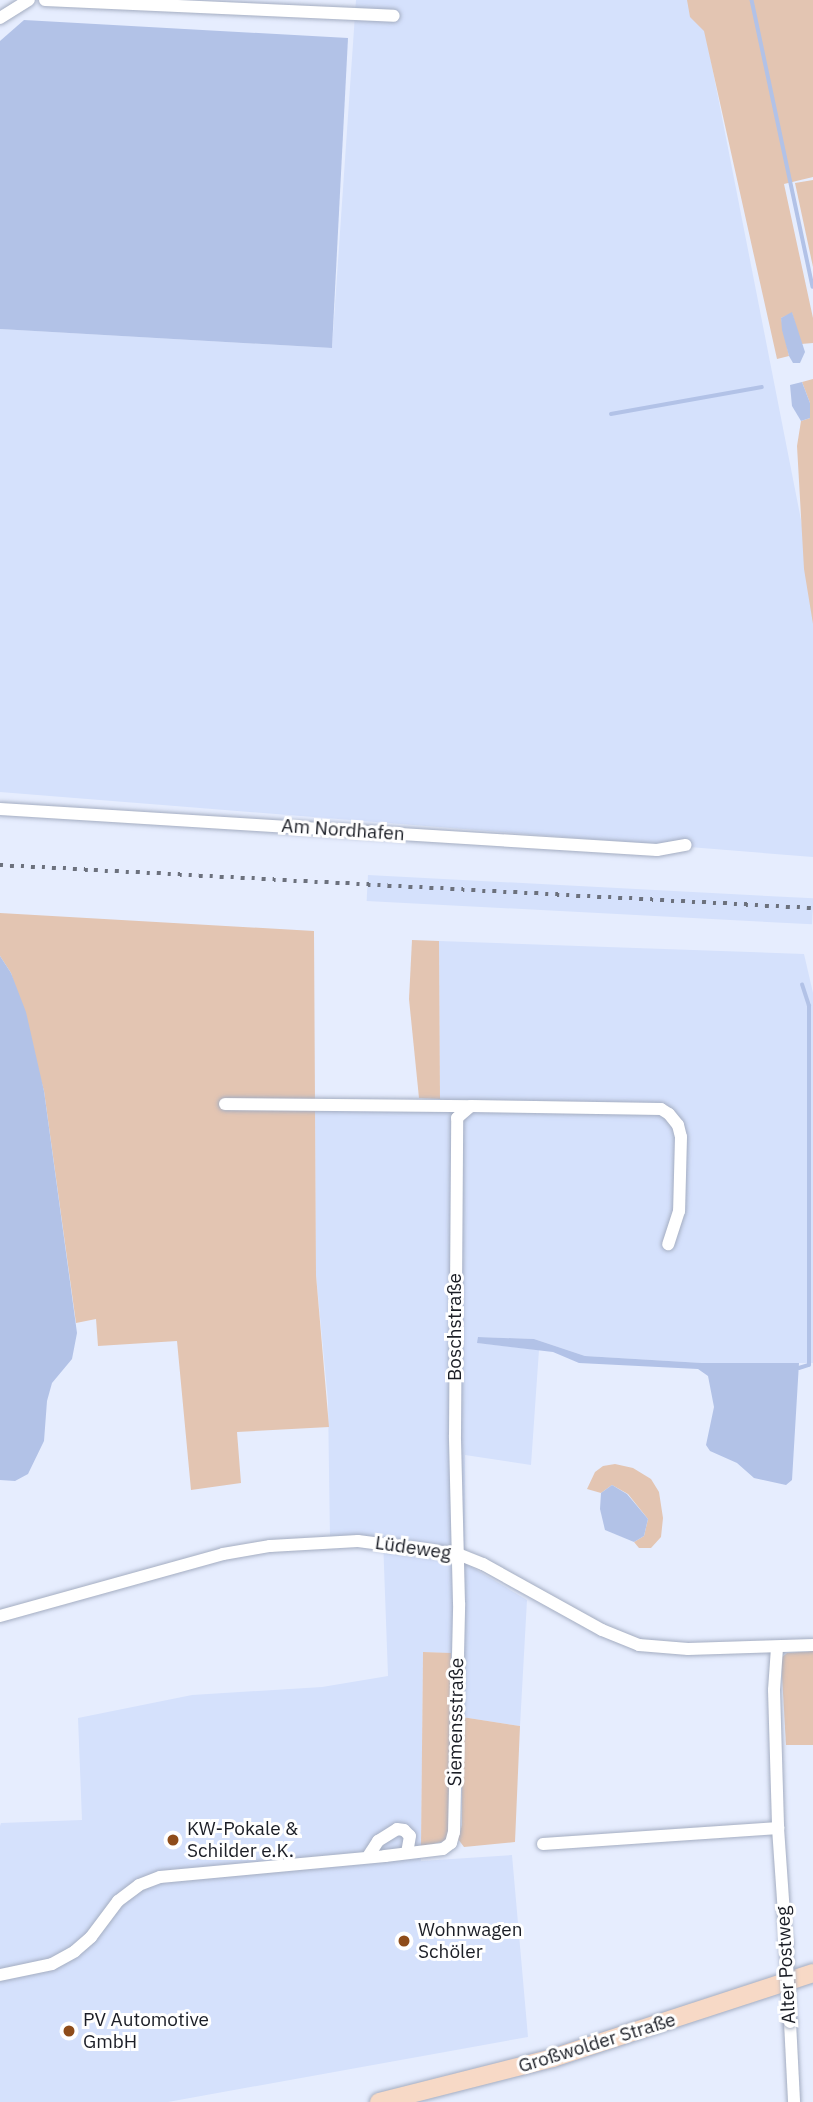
<!DOCTYPE html>
<meta charset="utf-8">
<style>
body{margin:0}
#map{position:relative;width:813px;height:2102px;overflow:hidden;background:#e6edfe;font-family:"IBM Plex Sans",sans-serif}
div>[style]{position:absolute}
.built>*{inset:0;background:#d5e1fc;transform-origin:0 0}
.green>*{inset:0;background:#e3c5b2}
.water>*{inset:0;background:#b2c2e7}
.stream>*{height:3.5px;margin:-1.75px;padding:0 1.75px;transform-origin:1.75px;border-radius:1.75px;background:#b2c2e7}
.roads{filter:drop-shadow(0 0 2px #a4adc1) drop-shadow(0 0 2px #a4adc1)}
.minor>*{height:12px;margin:-6px;padding:0 6px;transform-origin:6px;border-radius:6px;background:#fff}
.primary>*{height:18px;margin:-9px;padding:0 9px;transform-origin:9px;border-radius:9px;background:#f7d9c6}
.rail>*{height:3.5px;margin-top:-1.75px;transform-origin:0;background:repeating-linear-gradient(90deg,#6c717d 0 3.5px,transparent 0 10.5px)}
.bridges{filter:drop-shadow(0 0 2px #a4adc1) drop-shadow(0 0 2px #a4adc1)}
.minor-bridge>*{height:12px;margin:-6px;padding:0 6px;transform-origin:6px;border-radius:6px;background:#fff}
.dots>*{width:19px;height:19px;translate:-50% -50%;box-sizing:border-box;border:4px solid #fff;border-radius:50%}
span{translate:-50% -50%;white-space:nowrap;text-align:center;line-height:1.15;-webkit-text-stroke:6px #fff;paint-order:stroke}
.street-label{font-size:19px;color:#1b1e26}
.poi-label{font-size:19px;color:#1b1e26}
.left{translate:0 -50%;text-align:left}
</style>
<div id="map">
<div class="built">
<div style="clip-path:polygon(356px 0,699px 0,813px 581px,813px 857px,0 792px,0 329px,332px 348px)"></div>
<div style="left:368px;top:875px;width:446px;height:26px;rotate:3deg"></div>
<div style="clip-path:polygon(439px 941px,804px 954px,813px 993px,813px 1363px,702px 1363px,585px 1356px,534px 1339px,478px 1337px,478px 1343px,539px 1350px,531px 1465px,465px 1455px,465px 1563px,527px 1600px,520px 1726px,462px 1717px,465px 1654px,423px 1652px,421px 1861px,512px 1855px,528px 2037px,168px 2102px,0 2102px,0 1826px,1px 1823px,82px 1820px,78px 1718px,192px 1695px,322px 1687px,388px 1676px,383px 1539px,330px 1539px,328px 1401px,316px 1275px,315px 1099px,440px 1099px)"></div>
</div>
<div class="green">
<div style="clip-path:polygon(687px 0,813px 0,813px 177px,784px 184px,813px 318px,813px 343px,801px 344px,792px 313px,781px 318px,789px 356px,777px 359px,704px 31px,690px 17px)"></div>
<div style="clip-path:polygon(813px 180px,813px 267px,795px 183px)"></div>
<div style="clip-path:polygon(813px 379px,813px 624px,804px 569px,797px 446px,801px 421px,810px 418px,810px 403px,802px 382px)"></div>
<div style="clip-path:polygon(0 913px,314px 931px,316px 1275px,329px 1427px,237px 1432px,241px 1483px,191px 1490px,177px 1341px,98px 1346px,96px 1319px,76px 1323px,44px 1091px,11px 973px,0 956px)"></div>
<div style="clip-path:polygon(412px 940px,439px 941px,440px 1099px,419px 1098px,409px 999px)"></div>
<div style="clip-path:polygon(615px 1464px,633px 1468px,651px 1479px,659px 1492px,663px 1518px,661px 1537px,651px 1548px,639px 1548px,634px 1542px,644px 1536px,648px 1519px,628px 1494px,612px 1485px,601px 1493px,587px 1489px,595px 1472px,603px 1466px)"></div>
<div style="clip-path:polygon(813px 1651px,813px 1745px,786px 1745px,781px 1658px,787px 1653px)"></div>
<div style="clip-path:polygon(423px 1652px,451px 1653px,451px 1817px,450px 1834px,445px 1841px,421px 1847px)"></div>
<div style="clip-path:polygon(462px 1717px,520px 1726px,515px 1842px,464px 1847px,458px 1839px,462px 1825px)"></div>
</div>
<div class="water">
<div style="clip-path:polygon(24px 20px,348px 38px,332px 348px,0 329px,0 41px)"></div>
<div style="clip-path:polygon(792px 312px,805px 352px,800px 363px,793px 363px,789px 356px,782px 330px,781px 318px)"></div>
<div style="clip-path:polygon(802px 382px,810px 403px,810px 418px,801px 421px,792px 406px,790px 385px)"></div>
<div style="clip-path:polygon(0 956px,11px 973px,26px 1012px,44px 1091px,77px 1333px,72px 1359px,52px 1383px,47px 1401px,44px 1441px,28px 1474px,15px 1481px,0 1480px)"></div>
<div style="clip-path:polygon(478px 1337px,534px 1339px,585px 1356px,702px 1363px,799px 1363px,792px 1480px,786px 1485px,754px 1478px,737px 1463px,710px 1451px,706px 1445px,714px 1407px,708px 1376px,698px 1369px,579px 1363px,553px 1352px,477px 1343px)"></div>
<div style="clip-path:polygon(612px 1485px,627px 1494px,648px 1519px,644px 1536px,634px 1542px,605px 1530px,600px 1509px,601px 1493px)"></div>
</div>
<div class="stream">
<div style="left:752px;top:0;width:293px;rotate:78deg"></div>
<div style="left:611px;top:414px;width:153px;rotate:-10.1deg"></div>
<div style="left:799px;top:1368px;width:10px;rotate:-17deg"></div>
<div style="left:809px;top:1365px;width:359px;rotate:-90deg"></div>
<div style="left:809px;top:1006px;width:22px;rotate:-108deg"></div>
</div>
<div class="roads">
<div class="minor">
<div style="left:45px;top:0;width:349px;rotate:2.6deg"></div>
<div style="left:0;top:18px;width:34px;rotate:-32deg"></div>
<div style="left:0;top:809px;width:658px;rotate:3.57deg"></div>
<div style="left:657px;top:850px;width:29px;rotate:-10deg"></div>
<div style="left:225px;top:1104px;width:246px;rotate:0.5deg"></div>
<div style="left:0;top:1616px;width:231px;rotate:-15.5deg"></div>
<div style="left:223px;top:1554px;width:48px;rotate:-9.7deg"></div>
<div style="left:270px;top:1546px;width:88px;rotate:-3.3deg"></div>
<div style="left:358px;top:1541px;width:101px;rotate:7.4deg"></div>
<div style="left:458px;top:1554px;width:27px;rotate:22deg"></div>
<div style="left:483px;top:1564px;width:136px;rotate:29deg"></div>
<div style="left:602px;top:1630px;width:40px;rotate:22deg"></div>
<div style="left:639px;top:1645px;width:49px;rotate:4.7deg"></div>
<div style="left:688px;top:1649px;width:125px;rotate:-1.8deg"></div>
<div style="left:777px;top:1648px;width:42px;rotate:94.1deg"></div>
<div style="left:774px;top:1690px;width:138px;rotate:88.3deg"></div>
<div style="left:778px;top:1828px;width:115px;rotate:86deg"></div>
<div style="left:543px;top:1844px;width:236px;rotate:-3.9deg"></div>
<div style="left:369px;top:1855px;width:17px;rotate:-57deg"></div>
<div style="left:378px;top:1841px;width:22px;rotate:-32deg"></div>
<div style="left:397px;top:1829px;width:7px;rotate:8deg"></div>
<div style="left:404px;top:1830px;width:8px;rotate:45deg"></div>
<div style="left:410px;top:1836px;width:17px;rotate:100deg"></div>
<div style="left:0;top:1975px;width:53px;rotate:-11.9deg"></div>
<div style="left:52px;top:1964px;width:26px;rotate:-29deg"></div>
<div style="left:75px;top:1951px;width:21px;rotate:-41deg"></div>
<div style="left:91px;top:1937px;width:45px;rotate:-53.1deg"></div>
<div style="left:118px;top:1901px;width:26px;rotate:-37deg"></div>
<div style="left:139px;top:1885px;width:22px;rotate:-21deg"></div>
<div style="left:160px;top:1877px;width:226px;rotate:-5.3deg"></div>
<div style="left:385px;top:1856px;width:58px;rotate:-6.9deg"></div>
<div style="left:443px;top:1849px;width:10px;rotate:-37deg"></div>
<div style="left:451px;top:1843px;width:11px;rotate:-75deg"></div>
<div style="left:454px;top:1832px;width:229px;rotate:-88.7deg"></div>
<div style="left:459px;top:1603px;width:168px;rotate:-91.4deg"></div>
<div style="left:455px;top:1435px;width:317px;rotate:-89.6deg"></div>
<div style="left:457px;top:1118px;width:18px;rotate:-41deg"></div>
<div style="left:471px;top:1106px;width:190px;rotate:0.9deg"></div>
<div style="left:661px;top:1109px;width:9px;rotate:32deg"></div>
<div style="left:669px;top:1114px;width:14px;rotate:51deg"></div>
<div style="left:678px;top:1125px;width:12px;rotate:76deg"></div>
<div style="left:681px;top:1137px;width:74px;rotate:91.5deg"></div>
<div style="left:679px;top:1211px;width:35px;rotate:108deg"></div>
<div style="left:790px;top:2022px;width:80px;rotate:87.1deg"></div>
</div>
<div class="primary">
<div style="left:379px;top:2102px;width:179px;rotate:-14.2deg"></div>
<div style="left:553px;top:2058px;width:274px;rotate:-18.1deg"></div>
</div>
</div>
<div class="rail">
<div style="left:0;top:865px;width:814px;rotate:3.03deg"></div>
</div>
<div class="bridges">
<div class="minor-bridge">
<div style="left:786px;top:1943px;width:79px;rotate:87.1deg"></div>
</div>
</div>
<div class="dots">
<div style="left:173px;top:1840px;background:#8e4c1a"></div>
<div style="left:404px;top:1941px;background:#8e4c1a"></div>
<div style="left:69px;top:2031px;background:#8e4c1a"></div>
</div>
<div class="street-label">
<span style="left:343px;top:830px;rotate:4deg">Am Nordhafen</span>
<span style="left:455px;top:1327px;rotate:-90deg">Boschstraße</span>
<span style="left:413px;top:1548px;rotate:8deg">Lüdeweg</span>
<span style="left:456px;top:1722px;rotate:-89deg">Siemensstraße</span>
<span style="left:786px;top:1965px;rotate:-93deg">Alter Postweg</span>
<span style="left:597px;top:2043px;rotate:-17deg">Großwolder Straße</span>
</div>
<div class="poi-label">
<span class="left" style="left:187px;top:1840px">KW-Pokale &amp;<br>Schilder e.K.</span>
<span class="left" style="left:418px;top:1941px">Wohnwagen<br>Schöler</span>
<span class="left" style="left:83px;top:2031px">PV Automotive<br>GmbH</span>
</div>
</div>
